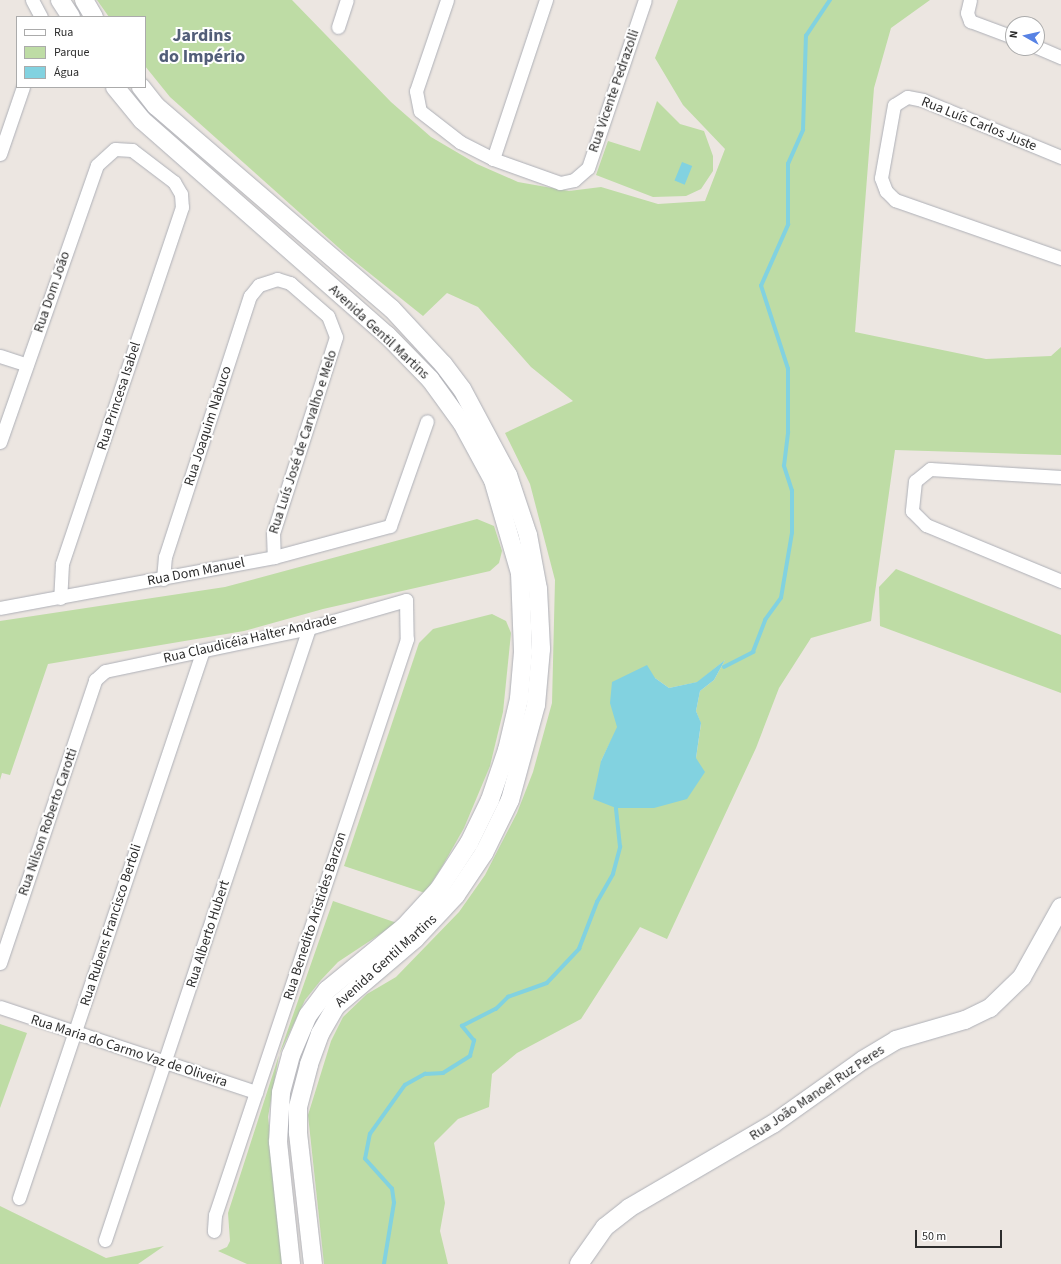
<!DOCTYPE html>
<meta charset="utf-8">
<style>
body{margin:0}
#map{position:relative;width:1061px;height:1264px;overflow:hidden;background:#ece6e1;font-family:"Source Sans 3",sans-serif}
div>[style]{position:absolute}
.green>*{inset:0;background:#bedca5}
.water>*{inset:0;background:#82d2e0;transform-origin:0 0}
.stream>*{height:3.5px;margin:-1.75px;padding:0 1.75px;transform-origin:1.75px;border-radius:1.75px;background:#82d2e0}
.roads{filter:drop-shadow(0 0 1px #aeb0b7) drop-shadow(0 0 1px #aeb0b7)}
.minor>*{height:13px;margin:-6.5px;padding:0 6.5px;transform-origin:6.5px;border-radius:6.5px;background:#fff}
.secondary>*{height:18px;margin:-9px;padding:0 9px;transform-origin:9px;border-radius:9px;background:#fff}
span{translate:-50% -50%;white-space:nowrap;text-align:center;line-height:1.15;-webkit-text-stroke:4px #fff;paint-order:stroke}
.street-label{font-size:14px;color:#2d2d2d}
.district-label{font-size:18px;color:#525e78;font-weight:700}
.legend{position:absolute;left:16px;top:16px;width:130px;height:72px;box-sizing:border-box;background:#fff;border:1px solid #ababab;margin:0;padding:5px 7px;list-style:none;font-size:12px;color:#2d2d2d}
.legend li{display:flex;align-items:center;gap:8px;height:20px}
.legend b{width:20px;border:1px solid #ababab}
.north{position:absolute;left:1005px;top:16px;width:40px;height:40px;box-sizing:border-box;background:#fff;border:1px solid #ababab;border-radius:50%;rotate:278deg;font-size:11px;font-weight:700;line-height:16px;text-align:center;color:#2d2d2d}
.north::after{content:'';display:block;margin:auto;width:14px;height:18px;background:#5782e4;clip-path:polygon(50% 0,100% 100%,50% 72%,0 100%)}
.scale{position:absolute;left:915px;top:1230px;width:87px;height:18px;box-sizing:border-box;border:2px solid #2d2d2d;border-top:0;padding-left:5px;font-size:12px;line-height:14px;white-space:nowrap;color:#2d2d2d;-webkit-text-stroke:3px #fff;paint-order:stroke}
</style>
<div id="map">
<div class="green">
<div style="clip-path:polygon(evenodd,97px 0,292px 0,391px 102px,431px 137px,477px 164px,518px 182px,569px 191px,601px 187px,658px 204px,705px 201px,725px 149px,683px 105px,655px 58px,678px 0,930px 0,891px 28px,874px 88px,855px 332px,986px 359px,1051px 356px,1061px 347px,1061px 455px,895px 450px,871px 621px,811px 638px,779px 688px,756px 748px,667px 939px,640px 927px,581px 1019px,517px 1053px,492px 1074px,489px 1107px,458px 1119px,434px 1143px,445px 1203px,440px 1231px,448px 1264px,324px 1264px,308px 1115px,331px 1041px,343px 1017px,367px 994px,396px 977px,459px 912px,485px 875px,517px 813px,533px 772px,552px 703px,555px 580px,530px 484px,505px 433px,573px 401px,531px 367px,478px 307px,447px 293px,423px 316px,348px 256px,170px 97px,145px 66px,145px 17px,109px 17px,97px 0,725px 660px,714px 680px,700px 691px,696px 711px,701px 724px,696px 758px,601px 761px,618px 727px,655px 678px,669px 688px,698px 682px,725px 660px)"></div>
<div style="clip-path:polygon(657px 101px,680px 124px,704px 131px,713px 156px,713px 171px,701px 189px,686px 196px,653px 197px,596px 175px,608px 141px,640px 151px)"></div>
<div style="clip-path:polygon(477px 519px,494px 526px,502px 551px,499px 563px,490px 571px,323px 609px,244px 631px,48px 664px,10px 775px,2px 773px,0 780px,0 621px,225px 587px)"></div>
<div style="clip-path:polygon(896px 569px,1061px 635px,1061px 693px,880px 626px,879px 587px)"></div>
<div style="clip-path:polygon(492px 614px,506px 621px,511px 633px,503px 712px,490px 766px,464px 828px,443px 865px,425px 893px,344px 866px,419px 643px,433px 629px)"></div>
<div style="clip-path:polygon(333px 901px,397px 923px,338px 962px,321px 980px,305px 1000px,279px 1055px,268px 1117px,284px 1253px,282px 1264px,247px 1264px,218px 1251px,227px 1247px,230px 1241px,228px 1213px,279px 1055px)"></div>
<div style="clip-path:polygon(0 1024px,27px 1033px,0 1108px)"></div>
<div style="clip-path:polygon(0 1206px,106px 1258px,164px 1246px,138px 1264px,0 1264px)"></div>
</div>
<div class="water">
<div style="left:682px;top:162px;width:11px;height:20px;rotate:22deg"></div>
<div style="clip-path:polygon(725px 660px,714px 680px,700px 691px,696px 711px,701px 723px,696px 758px,705px 772px,687px 799px,654px 808px,616px 808px,593px 799px,601px 761px,617px 727px,610px 703px,612px 682px,647px 665px,655px 678px,669px 688px,697px 682px)"></div>
</div>
<div class="stream">
<div style="left:724px;top:667px;width:33px;rotate:-27deg"></div>
<div style="left:753px;top:652px;width:34px;rotate:-69deg"></div>
<div style="left:765px;top:620px;width:27px;rotate:-54deg"></div>
<div style="left:781px;top:598px;width:66px;rotate:-80.4deg"></div>
<div style="left:792px;top:533px;width:42px;rotate:-90deg"></div>
<div style="left:792px;top:491px;width:26px;rotate:-108deg"></div>
<div style="left:784px;top:466px;width:34px;rotate:-83deg"></div>
<div style="left:788px;top:432px;width:63px;rotate:-90deg"></div>
<div style="left:788px;top:369px;width:87px;rotate:-108deg"></div>
<div style="left:761px;top:286px;width:67px;rotate:-66.1deg"></div>
<div style="left:788px;top:225px;width:61px;rotate:-90deg"></div>
<div style="left:788px;top:164px;width:37px;rotate:-66deg"></div>
<div style="left:803px;top:130px;width:94px;rotate:-88.2deg"></div>
<div style="left:806px;top:36px;width:43px;rotate:-56.3deg"></div>
<div style="left:384px;top:1264px;width:62px;rotate:-80.7deg"></div>
<div style="left:394px;top:1203px;width:14px;rotate:-98deg"></div>
<div style="left:392px;top:1189px;width:40px;rotate:-132deg"></div>
<div style="left:365px;top:1159px;width:25px;rotate:-79deg"></div>
<div style="left:370px;top:1134px;width:60px;rotate:-54.5deg"></div>
<div style="left:405px;top:1085px;width:23px;rotate:-29deg"></div>
<div style="left:425px;top:1074px;width:18px;rotate:-3deg"></div>
<div style="left:443px;top:1073px;width:32px;rotate:-32deg"></div>
<div style="left:470px;top:1056px;width:16px;rotate:-75deg"></div>
<div style="left:474px;top:1041px;width:19px;rotate:-129deg"></div>
<div style="left:462px;top:1026px;width:38px;rotate:-27deg"></div>
<div style="left:496px;top:1009px;width:17px;rotate:-45deg"></div>
<div style="left:508px;top:997px;width:41px;rotate:-19.7deg"></div>
<div style="left:547px;top:983px;width:47px;rotate:-46.7deg"></div>
<div style="left:579px;top:949px;width:50px;rotate:-69deg"></div>
<div style="left:597px;top:902px;width:32px;rotate:-60deg"></div>
<div style="left:613px;top:874px;width:28px;rotate:-75deg"></div>
<div style="left:620px;top:847px;width:39px;rotate:-96deg"></div>
</div>
<div class="roads">
<div class="minor">
<div style="left:32px;top:0;width:19px;rotate:62deg"></div>
<div style="left:447px;top:0;width:96px;rotate:108.8deg"></div>
<div style="left:416px;top:91px;width:20px;rotate:79deg"></div>
<div style="left:420px;top:111px;width:51px;rotate:37.8deg"></div>
<div style="left:460px;top:142px;width:37px;rotate:27deg"></div>
<div style="left:493px;top:159px;width:71px;rotate:19.7deg"></div>
<div style="left:560px;top:183px;width:14px;rotate:-12deg"></div>
<div style="left:574px;top:180px;width:18px;rotate:-41deg"></div>
<div style="left:588px;top:168px;width:177px;rotate:-71.3deg"></div>
<div style="left:970px;top:0;width:13px;rotate:103deg"></div>
<div style="left:967px;top:13px;width:9px;rotate:69deg"></div>
<div style="left:970px;top:21px;width:46px;rotate:20.4deg"></div>
<div style="left:338px;top:27px;width:28px;rotate:-72deg"></div>
<div style="left:1037px;top:47px;width:26px;rotate:23deg"></div>
<div style="left:0;top:154px;width:71px;rotate:-71.1deg"></div>
<div style="left:1061px;top:157px;width:149px;rotate:-157.6deg"></div>
<div style="left:923px;top:100px;width:16px;rotate:-169deg"></div>
<div style="left:907px;top:97px;width:15px;rotate:148deg"></div>
<div style="left:894px;top:105px;width:74px;rotate:100.1deg"></div>
<div style="left:881px;top:178px;width:14px;rotate:69deg"></div>
<div style="left:886px;top:191px;width:13px;rotate:45deg"></div>
<div style="left:895px;top:200px;width:176px;rotate:19.3deg"></div>
<div style="left:493px;top:159px;width:168px;rotate:-71.6deg"></div>
<div style="left:0;top:356px;width:28px;rotate:18deg"></div>
<div style="left:0;top:442px;width:293px;rotate:-70.7deg"></div>
<div style="left:97px;top:165px;width:24px;rotate:-42deg"></div>
<div style="left:115px;top:149px;width:17px;rotate:3deg"></div>
<div style="left:132px;top:150px;width:53px;rotate:37.3deg"></div>
<div style="left:174px;top:182px;width:14px;rotate:60deg"></div>
<div style="left:181px;top:194px;width:13px;rotate:86deg"></div>
<div style="left:182px;top:207px;width:377px;rotate:108.6deg"></div>
<div style="left:62px;top:564px;width:34px;rotate:93deg"></div>
<div style="left:1061px;top:477px;width:131px;rotate:-176.5deg"></div>
<div style="left:930px;top:469px;width:19px;rotate:141deg"></div>
<div style="left:915px;top:481px;width:30px;rotate:96deg"></div>
<div style="left:912px;top:511px;width:20px;rotate:45deg"></div>
<div style="left:926px;top:525px;width:146px;rotate:22.5deg"></div>
<div style="left:163px;top:579px;width:22px;rotate:-85deg"></div>
<div style="left:165px;top:557px;width:274px;rotate:-72deg"></div>
<div style="left:250px;top:296px;width:14px;rotate:-51deg"></div>
<div style="left:259px;top:285px;width:19px;rotate:-18deg"></div>
<div style="left:277px;top:279px;width:14px;rotate:17deg"></div>
<div style="left:290px;top:283px;width:50px;rotate:41deg"></div>
<div style="left:328px;top:316px;width:22px;rotate:69deg"></div>
<div style="left:336px;top:337px;width:206px;rotate:107.8deg"></div>
<div style="left:273px;top:533px;width:24px;rotate:88deg"></div>
<div style="left:0;top:608px;width:279px;rotate:-10.5deg"></div>
<div style="left:274px;top:557px;width:120px;rotate:-15deg"></div>
<div style="left:390px;top:526px;width:111px;rotate:-70.6deg"></div>
<div style="left:0;top:963px;width:299px;rotate:-71.4deg"></div>
<div style="left:95px;top:680px;width:13px;rotate:-42deg"></div>
<div style="left:105px;top:671px;width:208px;rotate:-11.9deg"></div>
<div style="left:309px;top:628px;width:101px;rotate:-16.1deg"></div>
<div style="left:406px;top:600px;width:39px;rotate:89deg"></div>
<div style="left:407px;top:639px;width:607px;rotate:108.43deg"></div>
<div style="left:215px;top:1215px;width:16px;rotate:94deg"></div>
<div style="left:0;top:1007px;width:270px;rotate:18.4deg"></div>
<div style="left:19px;top:1198px;width:575px;rotate:-71.44deg"></div>
<div style="left:105px;top:1240px;width:645px;rotate:-71.57deg"></div>
</div>
<div class="secondary">
<div style="left:60px;top:0;width:20px;rotate:57deg"></div>
<div style="left:84px;top:0;width:20px;rotate:60deg"></div>
<div style="left:115px;top:87px;width:43px;rotate:50.7deg"></div>
<div style="left:142px;top:120px;width:326px;rotate:41.3deg"></div>
<div style="left:387px;top:335px;width:62px;rotate:45.7deg"></div>
<div style="left:430px;top:379px;width:54px;rotate:54deg"></div>
<div style="left:462px;top:423px;width:65px;rotate:61.5deg"></div>
<div style="left:493px;top:480px;width:97px;rotate:73.8deg"></div>
<div style="left:520px;top:573px;width:79px;rotate:87.8deg"></div>
<div style="left:523px;top:652px;width:47px;rotate:94.9deg"></div>
<div style="left:519px;top:699px;width:52px;rotate:103.2deg"></div>
<div style="left:507px;top:750px;width:53px;rotate:108.8deg"></div>
<div style="left:490px;top:800px;width:48px;rotate:116deg"></div>
<div style="left:469px;top:843px;width:55px;rotate:123.1deg"></div>
<div style="left:439px;top:889px;width:52px;rotate:132.6deg"></div>
<div style="left:404px;top:927px;width:99px;rotate:140.7deg"></div>
<div style="left:327px;top:990px;width:31px;rotate:127deg"></div>
<div style="left:308px;top:1015px;width:43px;rotate:113deg"></div>
<div style="left:291px;top:1055px;width:39px;rotate:105deg"></div>
<div style="left:281px;top:1093px;width:49px;rotate:93.5deg"></div>
<div style="left:278px;top:1142px;width:123px;rotate:83.9deg"></div>
<div style="left:141px;top:87px;width:24px;rotate:52deg"></div>
<div style="left:156px;top:106px;width:311px;rotate:40.7deg"></div>
<div style="left:392px;top:309px;width:75px;rotate:47.2deg"></div>
<div style="left:443px;top:364px;width:31px;rotate:53deg"></div>
<div style="left:462px;top:389px;width:98px;rotate:61.9deg"></div>
<div style="left:508px;top:475px;width:63px;rotate:71.6deg"></div>
<div style="left:528px;top:535px;width:55px;rotate:79.5deg"></div>
<div style="left:538px;top:589px;width:60px;rotate:87.1deg"></div>
<div style="left:541px;top:649px;width:56px;rotate:95.1deg"></div>
<div style="left:536px;top:705px;width:98px;rotate:105.3deg"></div>
<div style="left:510px;top:800px;width:59px;rotate:116.1deg"></div>
<div style="left:484px;top:853px;width:50px;rotate:123.7deg"></div>
<div style="left:456px;top:895px;width:60px;rotate:133deg"></div>
<div style="left:415px;top:939px;width:104px;rotate:139.7deg"></div>
<div style="left:336px;top:1006px;width:32px;rotate:120deg"></div>
<div style="left:320px;top:1034px;width:33px;rotate:110deg"></div>
<div style="left:309px;top:1065px;width:43px;rotate:104.7deg"></div>
<div style="left:298px;top:1107px;width:26px;rotate:90deg"></div>
<div style="left:298px;top:1133px;width:132px;rotate:83.5deg"></div>
<div style="left:579px;top:1264px;width:45px;rotate:-54.9deg"></div>
<div style="left:605px;top:1227px;width:31px;rotate:-38deg"></div>
<div style="left:629px;top:1208px;width:167px;rotate:-30.3deg"></div>
<div style="left:773px;top:1124px;width:110px;rotate:-35.4deg"></div>
<div style="left:863px;top:1060px;width:39px;rotate:-31deg"></div>
<div style="left:896px;top:1040px;width:72px;rotate:-16.2deg"></div>
<div style="left:965px;top:1020px;width:28px;rotate:-26deg"></div>
<div style="left:990px;top:1008px;width:45px;rotate:-44.1deg"></div>
<div style="left:1022px;top:977px;width:80px;rotate:-60.9deg"></div>
</div>
</div>
<div class="street-label">
<span style="left:614px;top:91px;rotate:-71deg">Rua Vicente Pedrazolli</span>
<span style="left:979px;top:124px;rotate:22deg">Rua Luís Carlos Juste</span>
<span style="left:52px;top:292px;rotate:-71deg">Rua Dom João</span>
<span style="left:379px;top:332px;rotate:43deg">Avenida Gentil Martins</span>
<span style="left:119px;top:396px;rotate:-72deg">Rua Princesa Isabel</span>
<span style="left:208px;top:426px;rotate:-72deg">Rua Joaquim Nabuco</span>
<span style="left:303px;top:442px;rotate:-72deg">Rua Luís José de Carvalho e Melo</span>
<span style="left:196px;top:572px;rotate:-11deg">Rua Dom Manuel</span>
<span style="left:250px;top:639px;rotate:-13deg">Rua Claudicéia Halter Andrade</span>
<span style="left:48px;top:822px;rotate:-71deg">Rua Nilson Roberto Carotti</span>
<span style="left:315px;top:916px;rotate:-72deg">Rua Benedito Aristides Barzon</span>
<span style="left:111px;top:925px;rotate:-72deg">Rua Rubens Francisco Bertoli</span>
<span style="left:208px;top:934px;rotate:-72deg">Rua Alberto Hubert</span>
<span style="left:386px;top:961px;rotate:-42deg">Avenida Gentil Martins</span>
<span style="left:129px;top:1051px;rotate:18deg">Rua Maria do Carmo Vaz de Oliveira</span>
<span style="left:817px;top:1093px;rotate:-34deg">Rua João Manoel Ruz Peres</span>
</div>
<div class="district-label">
<span style="left:202px;top:47px">Jardins<br>do Império</span>
</div>
<ul class="legend">
<li><b style="height:5px;background:#fff"></b>Rua</li>
<li><b style="height:11px;background:#bedca5"></b>Parque</li>
<li><b style="height:11px;background:#82d2e0"></b>Água</li>
</ul>
<div class="north">N</div>
<div class="scale">50 m</div>
</div>
